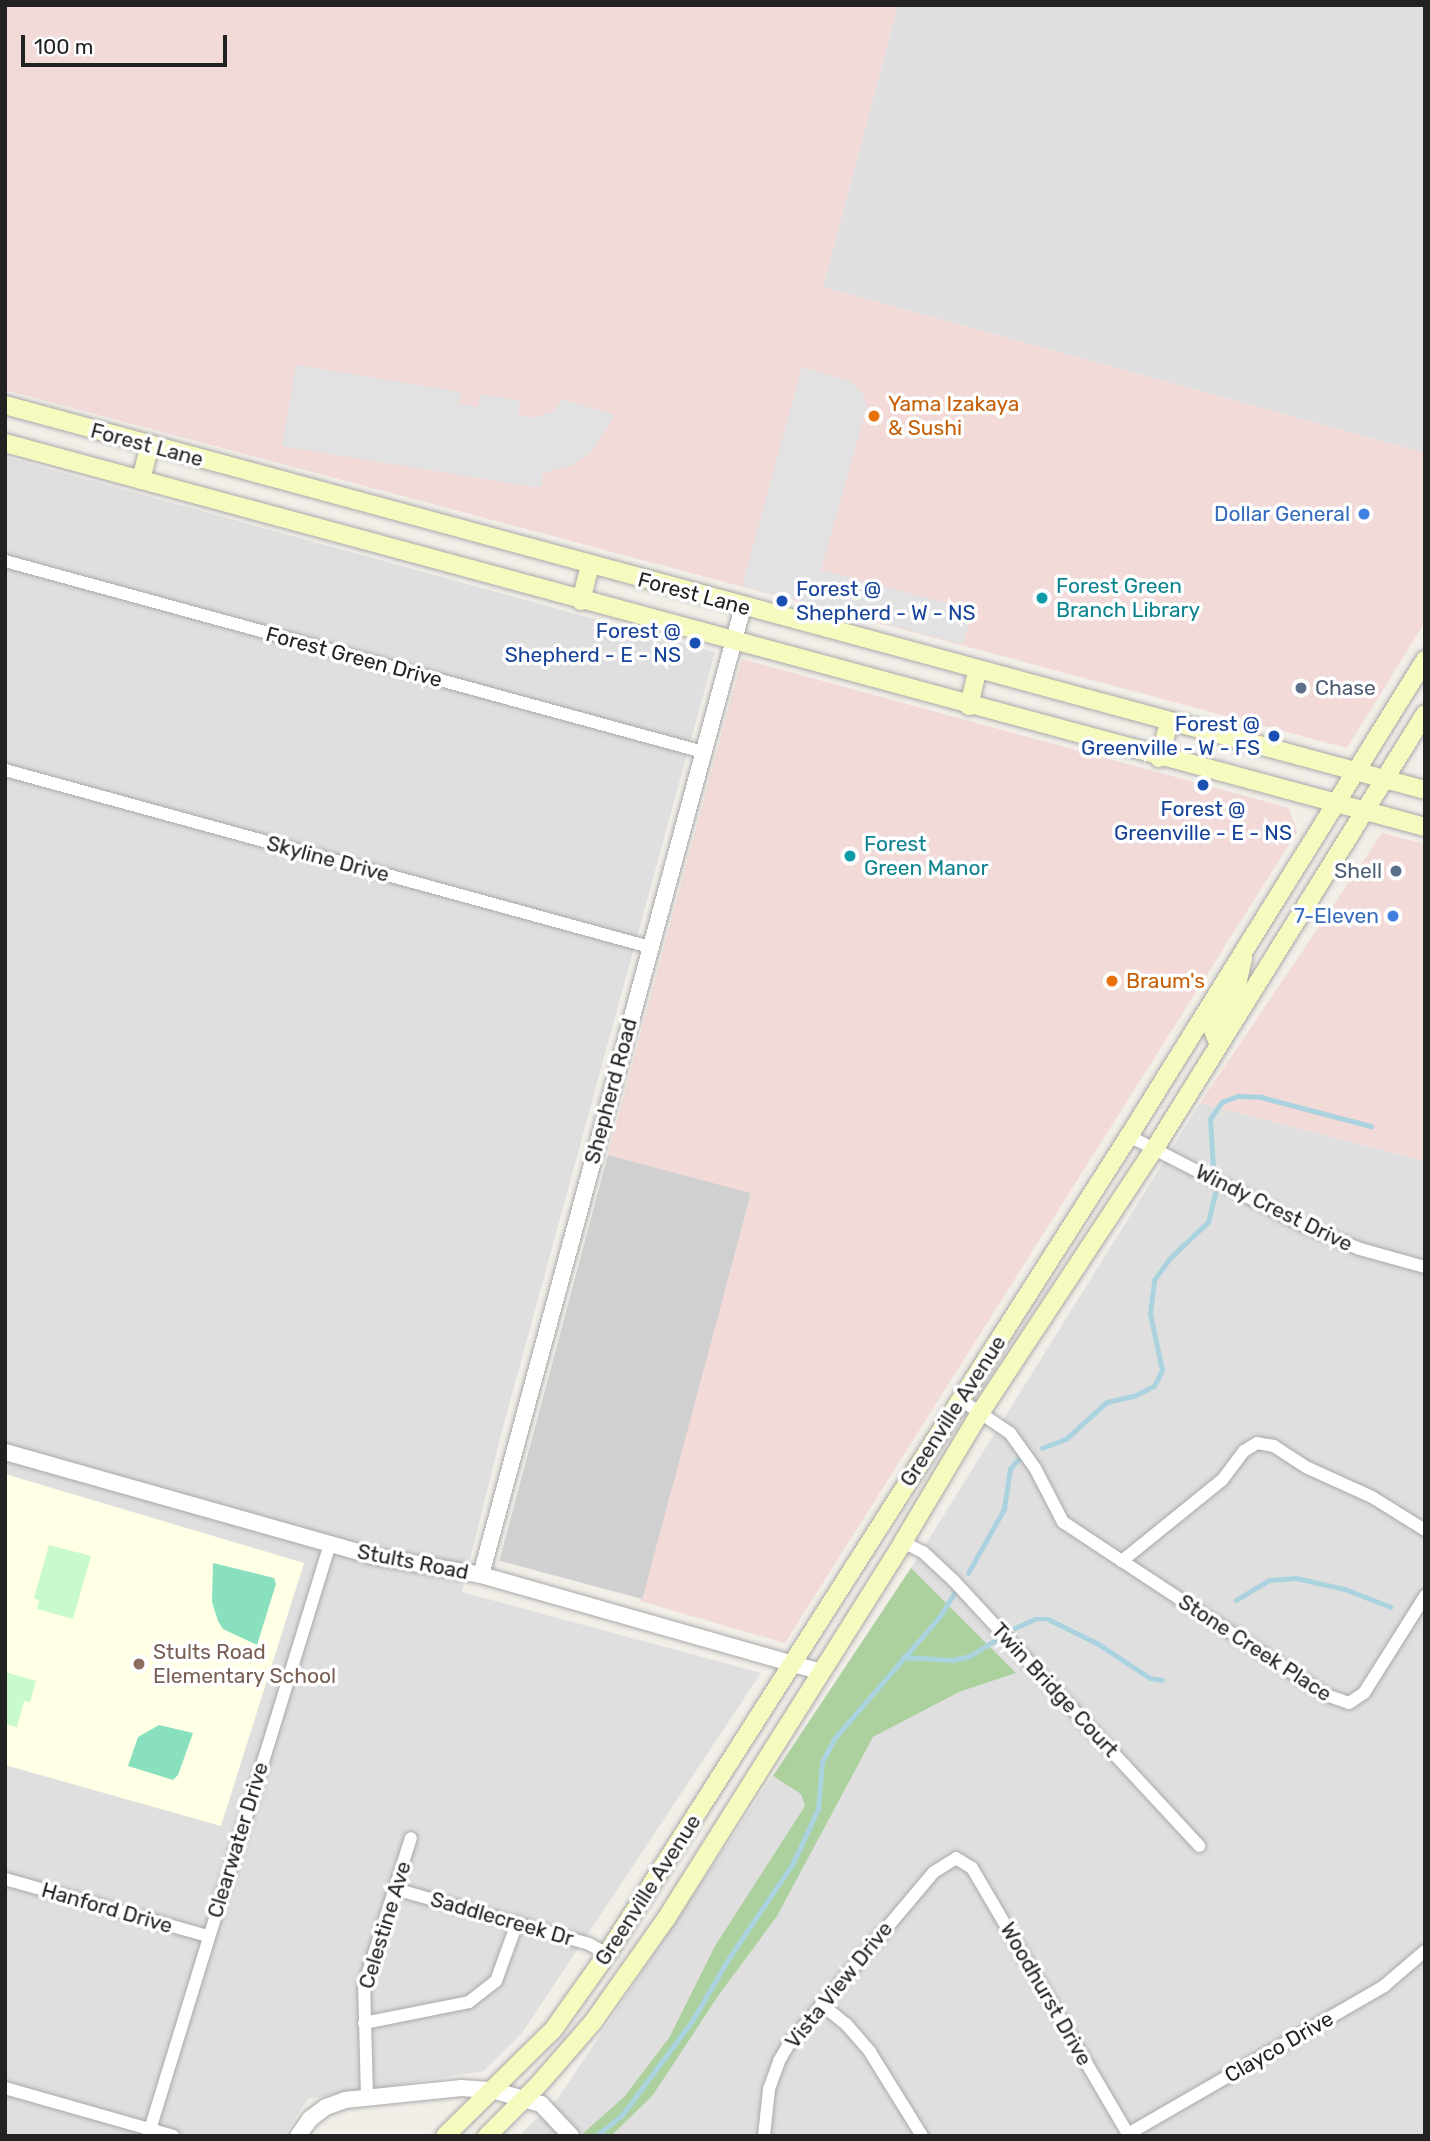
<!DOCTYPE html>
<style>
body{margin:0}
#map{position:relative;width:1430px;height:2141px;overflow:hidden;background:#f2efe9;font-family:Rubik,sans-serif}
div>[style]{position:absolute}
.residential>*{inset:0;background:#e0dfdf}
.commercial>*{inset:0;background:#f2dad9}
.education>*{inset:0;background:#ffffe5}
.religious>*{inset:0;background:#d0d0d0;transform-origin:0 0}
.forest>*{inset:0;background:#add19e}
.park>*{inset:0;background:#c8facc}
.pitch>*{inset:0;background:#88e0be}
.parking>*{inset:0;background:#e2e2e2}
.stream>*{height:4.5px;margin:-2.25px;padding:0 2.25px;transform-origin:2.25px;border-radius:2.25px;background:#aad3df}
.roads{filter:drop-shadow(0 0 2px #a9a9a9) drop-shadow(0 0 2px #a9a9a9)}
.minor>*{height:12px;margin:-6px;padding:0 6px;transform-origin:6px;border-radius:6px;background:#fff}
.tertiary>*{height:16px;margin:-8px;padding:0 8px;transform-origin:8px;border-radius:8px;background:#fff}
.secondary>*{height:18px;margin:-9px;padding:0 9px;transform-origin:9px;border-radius:9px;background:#f7fabf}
.dots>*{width:19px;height:19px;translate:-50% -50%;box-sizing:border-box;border:4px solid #fff;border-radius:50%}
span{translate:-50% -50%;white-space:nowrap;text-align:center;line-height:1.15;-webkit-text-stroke:7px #fff;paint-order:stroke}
.food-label{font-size:21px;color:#c56008}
.left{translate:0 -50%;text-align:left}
.street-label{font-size:21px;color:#222}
.shop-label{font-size:21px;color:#366cbe}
.right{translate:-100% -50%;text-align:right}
.culture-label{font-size:21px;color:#0d838f}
.transit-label{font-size:21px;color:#164399}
.service-label{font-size:21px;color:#4e5e75}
.education-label{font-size:21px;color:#785e54}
.frame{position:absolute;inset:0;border:7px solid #222;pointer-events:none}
.scale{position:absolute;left:21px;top:35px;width:206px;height:32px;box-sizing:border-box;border:4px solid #222;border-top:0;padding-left:9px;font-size:21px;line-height:24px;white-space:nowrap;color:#222;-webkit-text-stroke:5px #fff;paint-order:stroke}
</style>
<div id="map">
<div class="residential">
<div style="clip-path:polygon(898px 5px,1425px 5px,1425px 453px,823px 287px)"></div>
<div style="clip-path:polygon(5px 457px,715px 652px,503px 1427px,462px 1592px,761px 1673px,522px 2033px,484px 2071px,308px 2099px,284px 2136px,5px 2136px)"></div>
<div style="clip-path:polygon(1200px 1103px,1425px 1161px,1425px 2136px,519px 2136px,559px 2097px,911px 1568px)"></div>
</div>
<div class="commercial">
<div style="clip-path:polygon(5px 5px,898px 5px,823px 287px,1425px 453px,1425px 622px,1347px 748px,5px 390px)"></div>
<div style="clip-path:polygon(742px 659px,1289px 808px,1297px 832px,785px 1643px,640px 1601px,751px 1194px,608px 1155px)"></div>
<div style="clip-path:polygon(1382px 833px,1425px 844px,1425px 1161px,1200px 1103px)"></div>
</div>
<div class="education">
<div style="clip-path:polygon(5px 1474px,304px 1563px,221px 1826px,5px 1765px)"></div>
</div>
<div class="religious">
<div style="left:608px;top:1155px;width:148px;height:420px;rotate:15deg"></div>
</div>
<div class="forest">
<div style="clip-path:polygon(911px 1568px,1016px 1673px,959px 1692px,873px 1737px,777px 1916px,718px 1996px,653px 2095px,611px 2136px,580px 2136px,624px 2097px,669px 2038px,715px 1946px,805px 1806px,801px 1794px,773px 1776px)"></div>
</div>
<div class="park">
<div style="clip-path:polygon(49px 1545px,91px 1556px,73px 1619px,37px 1609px,39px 1600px,34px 1598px)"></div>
<div style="clip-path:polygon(5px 1672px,36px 1681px,30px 1702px,24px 1701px,17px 1727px,5px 1724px)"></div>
</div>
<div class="pitch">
<div style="clip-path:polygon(213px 1563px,274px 1578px,276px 1584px,257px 1645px,223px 1629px,218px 1621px,212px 1602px)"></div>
<div style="clip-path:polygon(159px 1725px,193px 1733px,178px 1775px,173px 1780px,128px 1766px,138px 1737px)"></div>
</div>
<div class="parking">
<div style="clip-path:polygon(296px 365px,461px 392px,459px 404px,478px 407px,481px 394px,520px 401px,518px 415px,533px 418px,555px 411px,561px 399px,615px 415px,593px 450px,573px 465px,542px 473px,542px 486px,533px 487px,282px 446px)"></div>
<div style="clip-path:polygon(802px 367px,852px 382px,862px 392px,867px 406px,821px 570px,973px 610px,963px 644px,742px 586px)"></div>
</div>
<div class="stream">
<div style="left:1213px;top:1168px;width:49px;rotate:-93.5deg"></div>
<div style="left:1210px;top:1119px;width:21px;rotate:-55deg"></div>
<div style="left:1222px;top:1102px;width:17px;rotate:-21deg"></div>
<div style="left:1238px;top:1096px;width:23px;rotate:2deg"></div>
<div style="left:1261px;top:1097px;width:114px;rotate:14.8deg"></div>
<div style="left:1042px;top:1448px;width:26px;rotate:-21deg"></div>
<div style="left:1066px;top:1439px;width:55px;rotate:-42.1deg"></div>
<div style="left:1107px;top:1402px;width:28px;rotate:-13deg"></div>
<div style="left:1134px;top:1396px;width:22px;rotate:-27deg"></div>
<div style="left:1154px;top:1386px;width:18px;rotate:-63deg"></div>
<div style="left:1162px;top:1370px;width:57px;rotate:-102.1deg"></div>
<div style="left:1150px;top:1314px;width:34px;rotate:-83deg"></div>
<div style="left:1154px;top:1280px;width:26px;rotate:-54deg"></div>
<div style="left:1169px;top:1259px;width:54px;rotate:-43.5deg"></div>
<div style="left:1208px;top:1222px;width:30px;rotate:-76deg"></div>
<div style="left:968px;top:1573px;width:73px;rotate:-60.6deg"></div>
<div style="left:1004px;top:1509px;width:40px;rotate:-81.5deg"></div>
<div style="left:1010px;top:1469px;width:16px;rotate:-50deg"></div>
<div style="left:1236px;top:1600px;width:39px;rotate:-31deg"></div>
<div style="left:1269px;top:1580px;width:27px;rotate:-4deg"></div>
<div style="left:1296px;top:1578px;width:50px;rotate:12.7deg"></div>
<div style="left:1345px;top:1589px;width:49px;rotate:21.4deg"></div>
<div style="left:1015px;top:1628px;width:22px;rotate:-24deg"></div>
<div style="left:1035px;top:1619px;width:13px"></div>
<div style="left:1048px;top:1619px;width:55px;rotate:26.1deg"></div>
<div style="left:1097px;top:1643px;width:64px;rotate:33.4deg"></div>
<div style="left:1150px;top:1678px;width:12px;rotate:9deg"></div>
<div style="left:903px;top:1657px;width:50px;rotate:3.4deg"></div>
<div style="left:953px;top:1660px;width:17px;rotate:-13deg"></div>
<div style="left:970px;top:1656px;width:31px;rotate:-32deg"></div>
<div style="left:596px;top:2136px;width:33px;rotate:-39deg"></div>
<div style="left:622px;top:2115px;width:117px;rotate:-53.3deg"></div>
<div style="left:692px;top:2021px;width:73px;rotate:-59.6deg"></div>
<div style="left:729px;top:1958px;width:115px;rotate:-56deg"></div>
<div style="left:793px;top:1863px;width:60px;rotate:-65.2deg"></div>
<div style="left:818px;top:1809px;width:47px;rotate:-85.1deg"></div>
<div style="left:822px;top:1762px;width:26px;rotate:-62deg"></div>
<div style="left:834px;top:1739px;width:162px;rotate:-49.2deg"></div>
<div style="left:940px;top:1616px;width:28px;rotate:-58deg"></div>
</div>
<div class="roads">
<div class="minor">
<div style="left:5px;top:561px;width:724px;rotate:15.3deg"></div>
<div style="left:5px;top:770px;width:669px;rotate:15.35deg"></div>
<div style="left:1129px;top:1136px;width:199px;rotate:27.2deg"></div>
<div style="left:1306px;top:1227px;width:58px;rotate:22.2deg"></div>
<div style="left:1360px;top:1249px;width:67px;rotate:15.5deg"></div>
<div style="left:961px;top:1400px;width:59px;rotate:34deg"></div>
<div style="left:1010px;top:1433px;width:43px;rotate:54.5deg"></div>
<div style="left:1035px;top:1468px;width:61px;rotate:62.6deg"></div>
<div style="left:1063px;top:1522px;width:71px;rotate:33.5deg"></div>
<div style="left:1425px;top:1530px;width:62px;rotate:-148.1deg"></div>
<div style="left:1372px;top:1497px;width:72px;rotate:-155.6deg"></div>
<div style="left:1306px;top:1467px;width:38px;rotate:-147deg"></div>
<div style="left:1274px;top:1446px;width:17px;rotate:-170deg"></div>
<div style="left:1257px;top:1443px;width:15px;rotate:148deg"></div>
<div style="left:1244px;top:1451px;width:36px;rotate:127deg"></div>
<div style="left:1222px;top:1480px;width:129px;rotate:141deg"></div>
<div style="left:1122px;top:1561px;width:244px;rotate:33.3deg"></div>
<div style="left:1326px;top:1695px;width:24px;rotate:19deg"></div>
<div style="left:1349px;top:1703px;width:18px;rotate:-34deg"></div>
<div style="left:1364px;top:1693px;width:115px;rotate:-57.8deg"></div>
<div style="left:903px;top:1542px;width:22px;rotate:27deg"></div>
<div style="left:923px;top:1552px;width:42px;rotate:43.1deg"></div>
<div style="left:954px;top:1581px;width:361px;rotate:47.2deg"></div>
<div style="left:5px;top:1879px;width:211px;rotate:15.7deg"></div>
<div style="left:395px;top:1889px;width:202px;rotate:15.8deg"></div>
<div style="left:589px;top:1944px;width:21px;rotate:29deg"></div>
<div style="left:821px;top:2004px;width:32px;rotate:39deg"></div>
<div style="left:846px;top:2024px;width:37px;rotate:49deg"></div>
<div style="left:870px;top:2052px;width:99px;rotate:58.2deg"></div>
<div style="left:364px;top:2023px;width:107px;rotate:-11.3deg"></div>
<div style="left:469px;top:2002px;width:34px;rotate:-38deg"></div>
<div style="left:496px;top:1981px;width:62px;rotate:-70.1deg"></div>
<div style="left:5px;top:2088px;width:175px;rotate:15.9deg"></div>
<div style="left:367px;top:2096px;width:111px;rotate:-91.5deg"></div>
<div style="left:364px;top:1985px;width:154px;rotate:-72.3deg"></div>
<div style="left:1128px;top:2134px;width:296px;rotate:-30deg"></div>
<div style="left:1384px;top:1986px;width:54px;rotate:-40.5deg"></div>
<div style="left:148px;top:2136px;width:619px;rotate:-72.91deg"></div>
<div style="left:764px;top:2136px;width:47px;rotate:-83.9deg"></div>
<div style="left:769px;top:2089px;width:30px;rotate:-70deg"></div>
<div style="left:779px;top:2061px;width:20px;rotate:-60deg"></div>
<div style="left:789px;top:2044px;width:225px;rotate:-49.9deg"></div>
<div style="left:934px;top:1872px;width:26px;rotate:-32deg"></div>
<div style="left:956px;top:1858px;width:19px;rotate:32deg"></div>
<div style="left:972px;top:1868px;width:311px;rotate:59.6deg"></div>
</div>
<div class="tertiary">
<div style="left:5px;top:1452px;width:381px;rotate:15.8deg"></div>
<div style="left:372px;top:1556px;width:111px;rotate:9.9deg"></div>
<div style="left:481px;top:1575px;width:354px;rotate:15.9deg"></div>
<div style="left:481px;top:1575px;width:1003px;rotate:-74.86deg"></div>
<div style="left:298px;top:2136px;width:21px;rotate:-55deg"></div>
<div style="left:310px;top:2119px;width:20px;rotate:-37deg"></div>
<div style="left:326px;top:2107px;width:20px;rotate:-20deg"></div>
<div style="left:345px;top:2100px;width:117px;rotate:-5.9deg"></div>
<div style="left:461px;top:2088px;width:31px;rotate:4deg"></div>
<div style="left:492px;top:2090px;width:51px;rotate:15.9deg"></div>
<div style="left:541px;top:2104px;width:44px;rotate:46.8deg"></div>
</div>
<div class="secondary">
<div style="left:5px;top:405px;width:1471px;rotate:15.17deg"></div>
<div style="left:5px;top:443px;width:1471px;rotate:15.13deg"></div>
<div style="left:141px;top:480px;width:36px;rotate:-76deg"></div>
<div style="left:581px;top:601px;width:37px;rotate:-76deg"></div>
<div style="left:969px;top:706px;width:36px;rotate:-77deg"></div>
<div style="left:1159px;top:758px;width:37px;rotate:-74deg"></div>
<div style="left:1219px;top:1045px;width:18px;rotate:-112deg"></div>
<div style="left:1212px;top:1028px;width:46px;rotate:-58.4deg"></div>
<div style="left:1236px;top:989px;width:32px;rotate:-77deg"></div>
<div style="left:445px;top:2136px;width:151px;rotate:-44.5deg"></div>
<div style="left:553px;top:2030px;width:93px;rotate:-54.6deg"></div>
<div style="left:607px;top:1954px;width:970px;rotate:-57.46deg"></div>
<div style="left:1129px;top:1136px;width:561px;rotate:-58.12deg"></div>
<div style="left:487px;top:2136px;width:74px;rotate:-45deg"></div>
<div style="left:539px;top:2084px;width:82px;rotate:-48.9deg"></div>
<div style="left:593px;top:2022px;width:126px;rotate:-54.7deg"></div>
<div style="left:666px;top:1919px;width:445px;rotate:-57.8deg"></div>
<div style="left:903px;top:1542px;width:150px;rotate:-59.2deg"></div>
<div style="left:980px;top:1413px;width:318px;rotate:-56.6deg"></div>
<div style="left:1155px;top:1148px;width:511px;rotate:-58.11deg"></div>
</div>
</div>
<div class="dots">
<div style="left:874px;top:416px;background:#e8710a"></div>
<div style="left:1364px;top:514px;background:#3f7fe0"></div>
<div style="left:1042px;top:598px;background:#0f9aa8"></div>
<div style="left:782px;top:601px;background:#1a4fb4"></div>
<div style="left:695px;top:643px;background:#1a4fb4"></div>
<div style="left:1301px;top:688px;background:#5c6f8a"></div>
<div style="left:1274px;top:736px;background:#1a4fb4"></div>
<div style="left:1203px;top:785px;background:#1a4fb4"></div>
<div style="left:850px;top:856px;background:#0f9aa8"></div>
<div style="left:1396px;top:871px;background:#5c6f8a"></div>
<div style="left:1393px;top:916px;background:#3f7fe0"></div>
<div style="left:1112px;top:981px;background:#e8710a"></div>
<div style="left:139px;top:1664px;background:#8d6e63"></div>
</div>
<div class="food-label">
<span class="left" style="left:888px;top:416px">Yama Izakaya<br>&amp; Sushi</span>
<span class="left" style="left:1126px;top:981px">Braum's</span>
</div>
<div class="street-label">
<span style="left:147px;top:445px;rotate:15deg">Forest Lane</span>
<span style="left:694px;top:594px;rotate:15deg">Forest Lane</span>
<span style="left:354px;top:657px;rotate:15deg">Forest Green Drive</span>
<span style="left:328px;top:859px;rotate:15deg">Skyline Drive</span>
<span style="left:611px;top:1091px;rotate:-75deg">Shepherd Road</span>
<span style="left:1274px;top:1208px;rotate:26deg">Windy Crest Drive</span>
<span style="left:953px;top:1411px;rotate:-57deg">Greenville Avenue</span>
<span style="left:413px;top:1562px;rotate:11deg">Stults Road</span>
<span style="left:1255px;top:1648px;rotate:33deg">Stone Creek Place</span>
<span style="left:1055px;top:1690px;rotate:47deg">Twin Bridge Court</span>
<span style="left:238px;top:1840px;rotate:-73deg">Clearwater Drive</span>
<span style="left:648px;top:1890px;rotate:-57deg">Greenville Avenue</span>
<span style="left:107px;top:1908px;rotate:16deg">Hanford Drive</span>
<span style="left:502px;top:1919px;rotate:16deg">Saddlecreek Dr</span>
<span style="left:385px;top:1925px;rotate:-73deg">Celestine Ave</span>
<span style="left:839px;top:1985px;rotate:-51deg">Vista View Drive</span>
<span style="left:1046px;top:1994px;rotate:60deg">Woodhurst Drive</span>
<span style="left:1279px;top:2047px;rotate:-30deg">Clayco Drive</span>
</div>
<div class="shop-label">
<span class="right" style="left:1350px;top:514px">Dollar General</span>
<span class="right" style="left:1379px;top:916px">7-Eleven</span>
</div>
<div class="culture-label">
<span class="left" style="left:1056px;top:598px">Forest Green<br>Branch Library</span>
<span class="left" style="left:864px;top:856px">Forest<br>Green Manor</span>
</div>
<div class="transit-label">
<span class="left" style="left:796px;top:601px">Forest @<br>Shepherd - W - NS</span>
<span class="right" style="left:681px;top:643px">Forest @<br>Shepherd - E - NS</span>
<span class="right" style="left:1260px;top:736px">Forest @<br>Greenville - W - FS</span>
<span style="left:1203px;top:821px">Forest @<br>Greenville - E - NS</span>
</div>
<div class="service-label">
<span class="left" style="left:1315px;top:688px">Chase</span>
<span class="right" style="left:1382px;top:871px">Shell</span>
</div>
<div class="education-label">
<span class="left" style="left:153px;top:1664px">Stults Road<br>Elementary School</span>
</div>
<div class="frame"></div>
<div class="scale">100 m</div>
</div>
